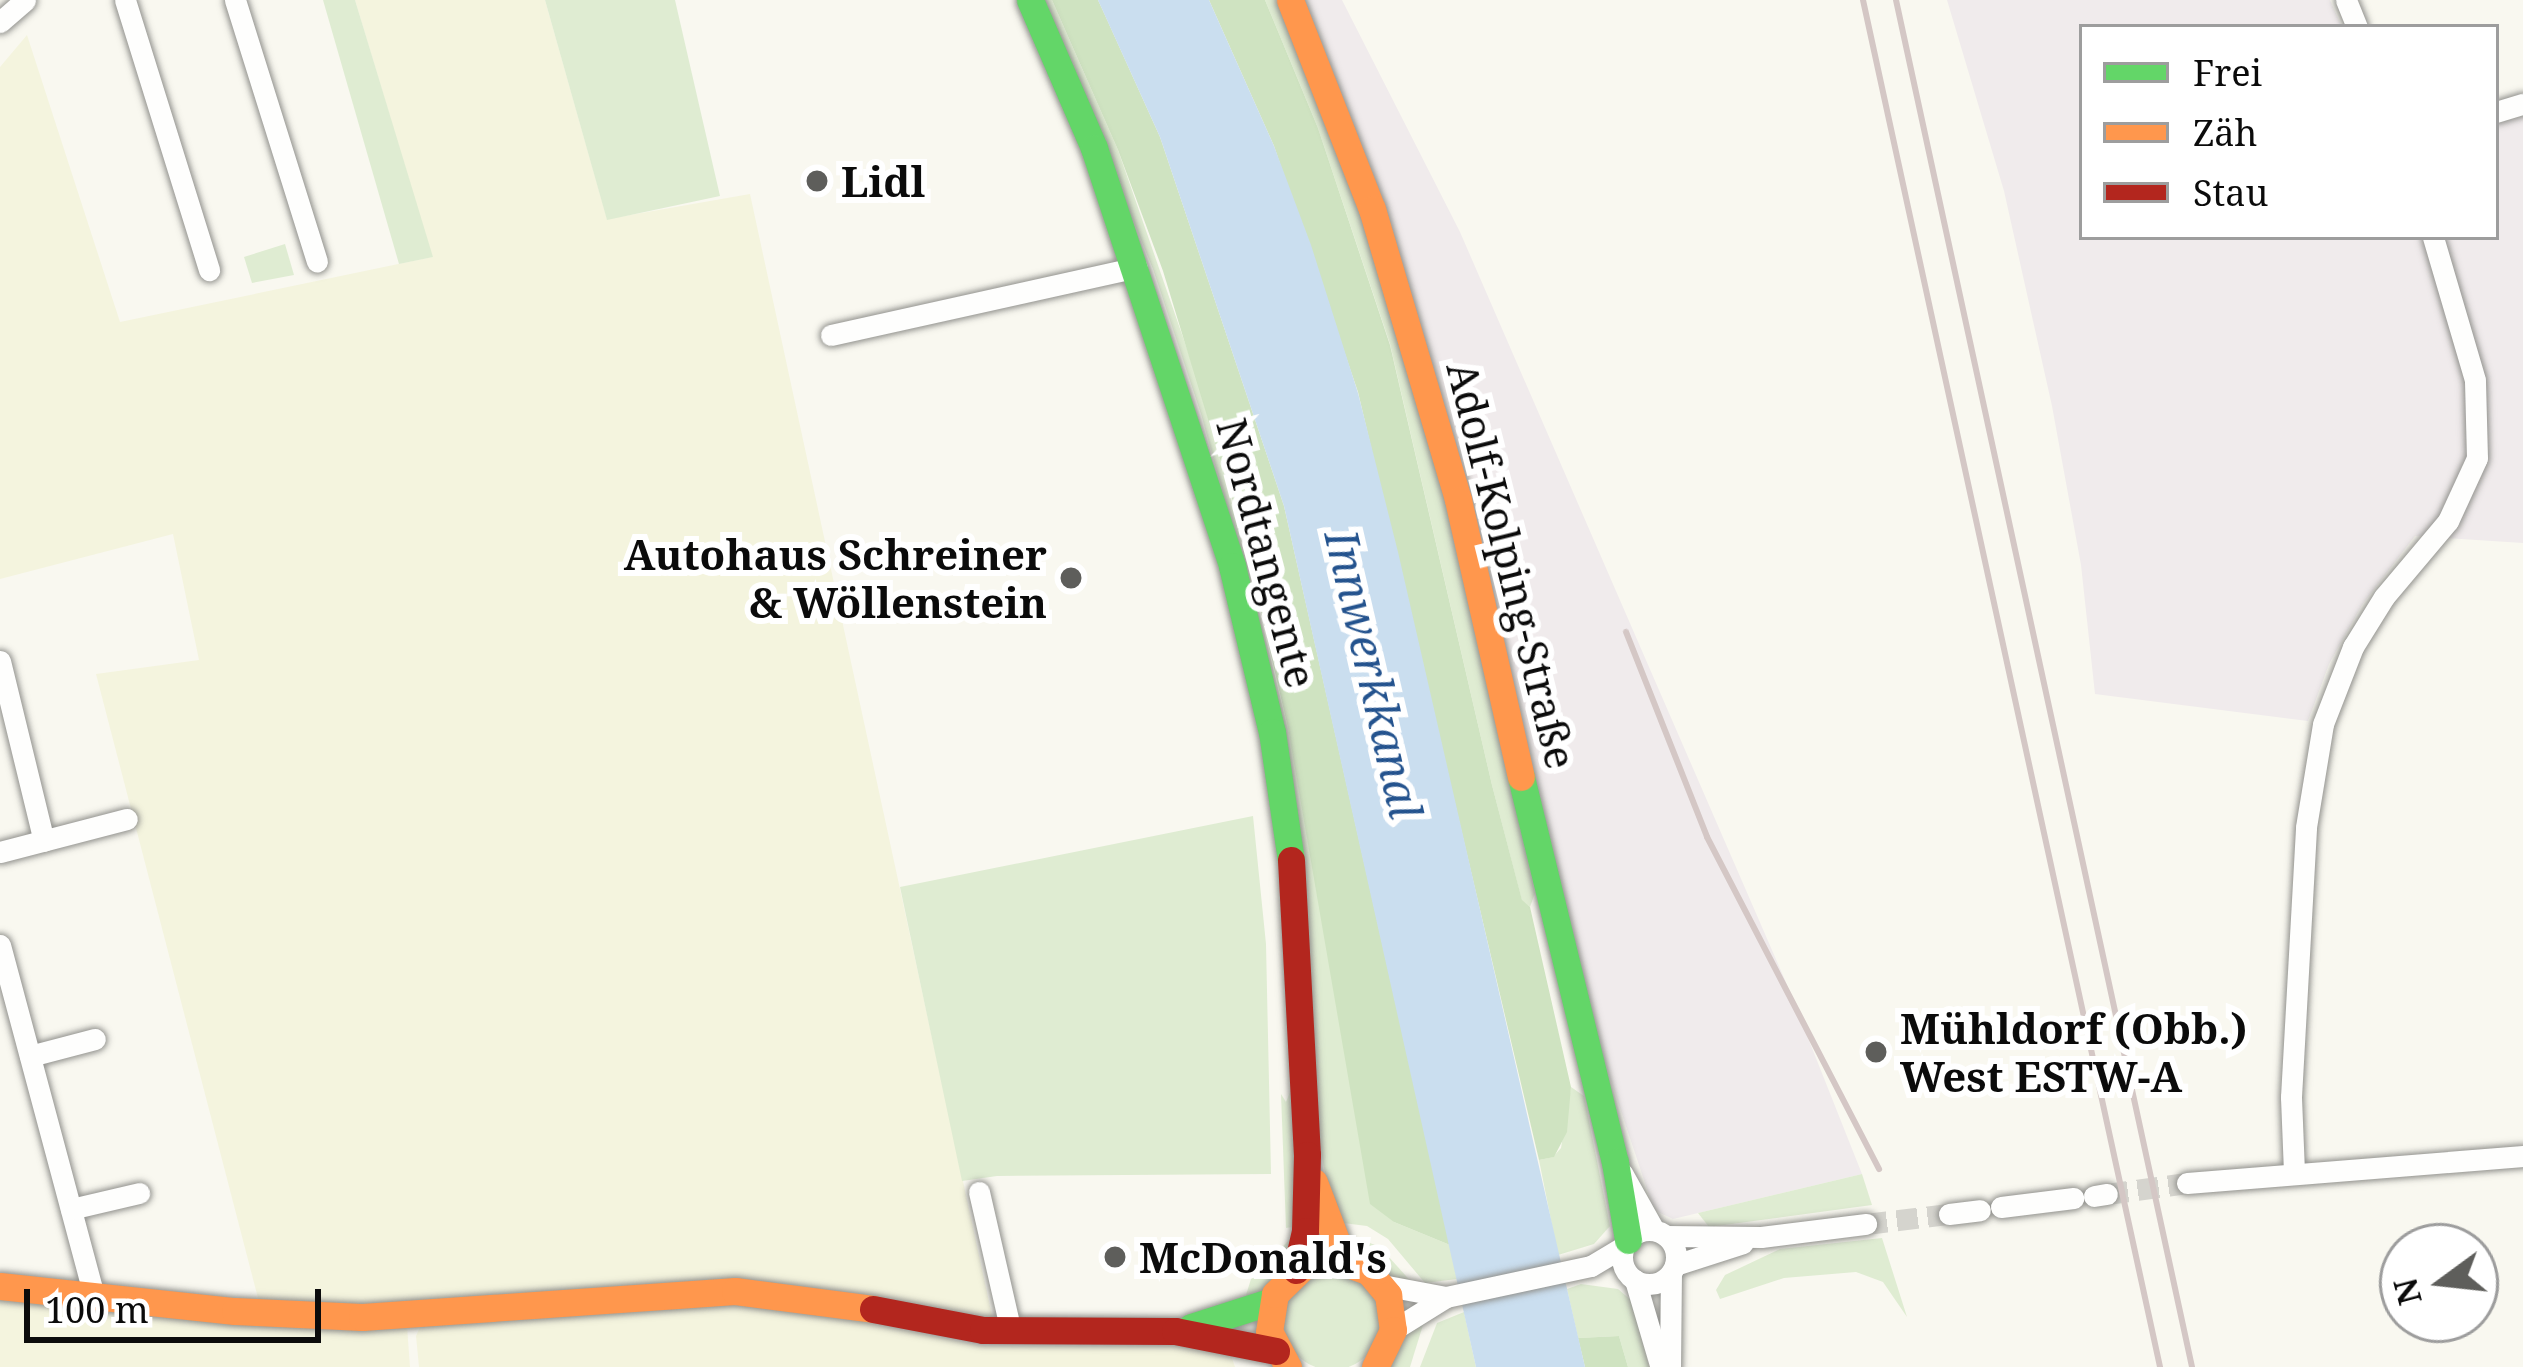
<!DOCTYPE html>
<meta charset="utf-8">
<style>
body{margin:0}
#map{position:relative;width:2523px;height:1367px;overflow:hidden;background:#f9f8f0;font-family:"Noto Serif",serif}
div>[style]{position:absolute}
.industrial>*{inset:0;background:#f0ebec}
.farmland>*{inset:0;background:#f4f4de}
.green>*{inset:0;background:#dfecd2}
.round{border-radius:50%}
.forest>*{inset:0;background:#cfe3c1}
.water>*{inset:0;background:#cadeef}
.street-tunnel>*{height:21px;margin-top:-10.5px;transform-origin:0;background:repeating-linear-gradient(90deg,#d5d4ce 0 21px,transparent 0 31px)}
.roads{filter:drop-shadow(0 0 3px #92928e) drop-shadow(0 0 3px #92928e)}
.street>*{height:21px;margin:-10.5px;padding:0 10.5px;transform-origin:10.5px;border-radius:10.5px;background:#fefefd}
.street>.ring{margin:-10.5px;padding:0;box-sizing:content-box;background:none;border:21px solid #fefefd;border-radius:50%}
.fast>*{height:27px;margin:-13.5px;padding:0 13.5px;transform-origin:13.5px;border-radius:13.5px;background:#63d668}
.slow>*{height:27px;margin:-13.5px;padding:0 13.5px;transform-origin:13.5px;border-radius:13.5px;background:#ff974d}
.jam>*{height:27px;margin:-13.5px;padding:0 13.5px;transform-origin:13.5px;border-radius:13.5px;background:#b3261e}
.rail>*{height:6px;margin:-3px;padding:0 3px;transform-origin:3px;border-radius:3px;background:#d4c7c5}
.dots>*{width:33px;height:33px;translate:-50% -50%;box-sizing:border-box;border:6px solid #fff;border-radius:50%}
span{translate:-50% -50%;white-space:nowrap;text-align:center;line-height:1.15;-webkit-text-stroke:12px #fff;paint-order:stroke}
.poi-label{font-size:42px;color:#0b0b0b;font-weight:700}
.left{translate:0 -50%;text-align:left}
.right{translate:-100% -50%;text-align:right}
.street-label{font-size:42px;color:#0b0b0b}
.water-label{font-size:45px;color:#24538e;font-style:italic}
.legend{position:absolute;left:2079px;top:24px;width:420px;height:216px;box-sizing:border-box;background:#fff;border:3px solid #9d9d9d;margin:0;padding:15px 21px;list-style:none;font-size:36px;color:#0b0b0b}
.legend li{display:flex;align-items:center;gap:24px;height:60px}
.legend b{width:60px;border:3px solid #9d9d9d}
.north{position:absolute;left:2379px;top:1223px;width:120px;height:120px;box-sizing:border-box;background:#fff;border:3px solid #9d9d9d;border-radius:50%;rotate:255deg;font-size:33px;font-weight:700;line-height:48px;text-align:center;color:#0b0b0b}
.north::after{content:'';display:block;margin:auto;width:42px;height:54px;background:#5e5e5b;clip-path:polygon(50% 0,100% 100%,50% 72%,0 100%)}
.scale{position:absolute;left:24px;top:1289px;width:297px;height:54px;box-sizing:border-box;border:6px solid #0b0b0b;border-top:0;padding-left:15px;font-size:36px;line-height:42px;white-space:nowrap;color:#0b0b0b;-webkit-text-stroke:9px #fff;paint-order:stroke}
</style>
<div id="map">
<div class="industrial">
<div style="clip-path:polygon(1303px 0,1342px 0,1460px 232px,1785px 980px,1862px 1174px,1673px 1219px,1654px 1210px,1603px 1057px,1530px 757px,1366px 162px)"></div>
<div style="clip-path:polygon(1947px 0,2330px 0,2342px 27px,2082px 27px,2082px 237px,2496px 237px,2496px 124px,2523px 116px,2523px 543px,2415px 536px,2362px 605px,2329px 664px,2308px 721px,2095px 694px,2081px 565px,2052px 406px,2004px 191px)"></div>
</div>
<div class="farmland">
<div style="clip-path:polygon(355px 0,545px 0,607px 219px,750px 194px,993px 1320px,847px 1294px,416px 1306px,259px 1302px,96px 674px,199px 660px,173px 534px,0 579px,0 67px,27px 35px,120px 322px,432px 257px)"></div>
<div style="clip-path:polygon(0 1296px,407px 1326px,410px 1367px,0 1367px)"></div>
<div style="clip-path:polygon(659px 1303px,775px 1303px,981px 1346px,1228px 1346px,1235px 1367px,419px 1367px,416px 1336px,421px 1325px)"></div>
</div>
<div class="green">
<div style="clip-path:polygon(323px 0,355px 0,433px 257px,399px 264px)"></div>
<div style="clip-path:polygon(545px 0,675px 0,720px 196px,607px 220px)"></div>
<div style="clip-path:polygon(1042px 0,1052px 0,1118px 150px,1210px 415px,1288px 728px,1394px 1222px,1450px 1245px,1457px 1279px,1425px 1283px,1388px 1239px,1367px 1226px,1335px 1222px,1323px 1163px,1246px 576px,1201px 414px,1153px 269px)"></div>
<div style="clip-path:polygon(1265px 0,1276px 0,1358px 196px,1422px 401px,1535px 893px,1530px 907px,1522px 901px,1492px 785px,1390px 344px,1318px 128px)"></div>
<div style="clip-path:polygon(285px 244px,294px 275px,252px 283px,244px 257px)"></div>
<div style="clip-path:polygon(1253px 816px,1266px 944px,1271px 1174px,997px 1176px,962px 1181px,900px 887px)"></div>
<div style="clip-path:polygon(1571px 1087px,1584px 1096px,1610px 1226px,1594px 1244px,1558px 1255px,1539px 1160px,1553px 1157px,1561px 1148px)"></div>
<div style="clip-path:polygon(1290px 1092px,1299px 1226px,1286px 1228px,1281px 1094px,1286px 1102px)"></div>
<div style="clip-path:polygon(1862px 1174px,1872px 1205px,1709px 1227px,1698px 1213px)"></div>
<div style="clip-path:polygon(1345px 1233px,1380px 1247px,1414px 1285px,1394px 1282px,1352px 1254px)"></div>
<div style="clip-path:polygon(1882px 1238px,1907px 1317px,1883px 1282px,1856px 1272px,1784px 1278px,1720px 1299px,1716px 1290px,1725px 1275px,1780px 1249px)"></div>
<div style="clip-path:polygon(1290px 1239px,1291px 1259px,1267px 1291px,1242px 1308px,1251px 1279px)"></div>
<div class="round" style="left:1284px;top:1274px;width:96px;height:96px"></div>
<div style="clip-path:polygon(1581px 1284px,1618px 1289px,1632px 1301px,1649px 1367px,1628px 1367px,1619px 1336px,1578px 1338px,1567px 1289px)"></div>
<div style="clip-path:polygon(1464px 1312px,1476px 1367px,1420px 1367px,1437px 1323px)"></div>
<div style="clip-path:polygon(1423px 1325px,1410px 1367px,1386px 1367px,1408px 1334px)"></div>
</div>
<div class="forest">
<div style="clip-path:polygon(1052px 0,1098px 0,1104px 13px,1160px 137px,1284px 506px,1450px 1245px,1394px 1222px,1370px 1204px,1288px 728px,1242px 531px,1163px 271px,1118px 150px)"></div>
<div style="clip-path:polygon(1209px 0,1265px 0,1318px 128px,1390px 345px,1492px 785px,1522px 900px,1530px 907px,1571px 1087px,1567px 1132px,1554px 1157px,1539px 1160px,1358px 392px,1274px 146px)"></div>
<div style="clip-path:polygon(1619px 1336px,1628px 1367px,1585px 1367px,1578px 1338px)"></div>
</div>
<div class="water">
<div style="clip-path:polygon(1098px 0,1209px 0,1274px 146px,1311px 245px,1358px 393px,1398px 552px,1585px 1367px,1476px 1367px,1284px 506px,1160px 137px)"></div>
</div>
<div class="street-tunnel">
<div style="left:2107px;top:1194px;width:81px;rotate:-7.8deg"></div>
<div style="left:1866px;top:1224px;width:84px;rotate:-6.9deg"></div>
</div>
<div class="roads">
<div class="street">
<div style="left:125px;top:0;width:283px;rotate:72.7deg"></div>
<div style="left:235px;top:0;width:274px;rotate:72.6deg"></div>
<div style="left:2346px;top:0;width:29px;rotate:68deg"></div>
<div style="left:0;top:22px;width:33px;rotate:-41deg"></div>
<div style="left:2496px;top:112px;width:28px;rotate:-17deg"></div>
<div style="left:831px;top:335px;width:313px;rotate:-12.5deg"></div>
<div style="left:0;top:661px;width:185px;rotate:76.3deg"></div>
<div style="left:0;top:852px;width:131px;rotate:-14.6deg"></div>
<div style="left:0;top:945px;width:362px;rotate:75deg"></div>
<div style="left:30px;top:1056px;width:67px;rotate:-14.7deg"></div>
<div style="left:2294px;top:1172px;width:75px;rotate:-92.3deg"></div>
<div style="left:2291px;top:1097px;width:270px;rotate:-86.8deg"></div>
<div style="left:2306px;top:827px;width:104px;rotate:-80.6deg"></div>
<div style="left:2323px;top:724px;width:83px;rotate:-68.7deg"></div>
<div style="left:2353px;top:647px;width:59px;rotate:-58.2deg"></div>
<div style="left:2384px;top:597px;width:99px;rotate:-49.9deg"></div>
<div style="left:2448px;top:521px;width:69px;rotate:-65.3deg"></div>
<div style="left:2477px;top:458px;width:78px;rotate:-91.5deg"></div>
<div style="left:2475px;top:380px;width:149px;rotate:-106.4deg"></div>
<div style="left:1622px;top:1173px;width:65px;rotate:60.7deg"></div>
<div style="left:2187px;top:1183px;width:337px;rotate:-4.6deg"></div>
<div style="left:979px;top:1192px;width:144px;rotate:77.1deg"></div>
<div style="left:2094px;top:1196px;width:13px;rotate:-9deg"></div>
<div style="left:2001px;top:1207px;width:73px;rotate:-7.1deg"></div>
<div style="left:71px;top:1209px;width:70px;rotate:-13.2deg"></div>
<div style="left:1949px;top:1214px;width:31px;rotate:-7deg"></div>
<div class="ring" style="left:1622px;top:1230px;width:33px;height:33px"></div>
<div style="left:1666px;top:1236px;width:95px;rotate:0.6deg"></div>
<div style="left:1761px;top:1237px;width:106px;rotate:-7.1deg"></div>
<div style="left:1675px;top:1265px;width:71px;rotate:-17.9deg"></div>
<div style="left:1635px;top:1280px;width:89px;rotate:73.6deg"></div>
<div style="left:1382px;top:1285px;width:65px;rotate:10.6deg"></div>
<div style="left:1393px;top:1330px;width:62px;rotate:-31.9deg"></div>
<div style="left:1446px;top:1297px;width:148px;rotate:-12.1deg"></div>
<div style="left:1591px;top:1266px;width:39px;rotate:-31deg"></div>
<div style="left:1670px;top:1367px;width:94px;rotate:-89.4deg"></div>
</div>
<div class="fast">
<div style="left:1030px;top:0;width:161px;rotate:66.6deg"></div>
<div style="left:1094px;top:148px;width:440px;rotate:71.7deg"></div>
<div style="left:1232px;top:566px;width:171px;rotate:76.5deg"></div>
<div style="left:1272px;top:732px;width:129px;rotate:81.6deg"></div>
<div style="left:1521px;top:777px;width:396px;rotate:76.3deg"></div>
<div style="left:1615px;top:1162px;width:79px;rotate:80.5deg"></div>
<div style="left:1191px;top:1327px;width:85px;rotate:-17.8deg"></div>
</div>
<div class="slow">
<div style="left:1290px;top:0;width:225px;rotate:68.6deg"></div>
<div style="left:1372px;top:209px;width:303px;rotate:73.5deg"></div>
<div style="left:1458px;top:500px;width:284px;rotate:77.2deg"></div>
<div style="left:1314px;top:1182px;width:85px;rotate:69.2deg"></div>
<div style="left:0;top:1286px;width:236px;rotate:6.1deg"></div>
<div style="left:235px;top:1311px;width:127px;rotate:2.7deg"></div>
<div style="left:362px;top:1317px;width:374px;rotate:-4deg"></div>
<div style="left:735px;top:1291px;width:139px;rotate:7.4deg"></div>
<div style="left:1288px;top:1367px;width:40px;rotate:-118deg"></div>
<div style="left:1269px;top:1332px;width:38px;rotate:-81deg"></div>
<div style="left:1275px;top:1294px;width:42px;rotate:-44deg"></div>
<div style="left:1305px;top:1265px;width:30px;rotate:-12deg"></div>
<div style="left:1334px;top:1259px;width:37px;rotate:20deg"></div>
<div style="left:1369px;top:1272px;width:30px;rotate:50deg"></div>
<div style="left:1388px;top:1295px;width:35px;rotate:82deg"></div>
<div style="left:1393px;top:1330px;width:41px;rotate:115.9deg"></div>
</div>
<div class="jam">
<div style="left:1291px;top:860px;width:295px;rotate:86.9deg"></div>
<div style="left:1307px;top:1155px;width:76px;rotate:91.5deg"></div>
<div style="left:1305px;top:1231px;width:40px;rotate:103deg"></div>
<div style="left:873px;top:1309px;width:112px;rotate:10.8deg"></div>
<div style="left:983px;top:1330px;width:192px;rotate:0.3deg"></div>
<div style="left:1175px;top:1331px;width:103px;rotate:11.2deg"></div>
</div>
</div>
<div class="rail">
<div style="left:1863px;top:0;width:1399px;rotate:77.74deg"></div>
<div style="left:1896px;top:0;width:1399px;rotate:77.78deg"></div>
<div style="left:1626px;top:632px;width:220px;rotate:68.4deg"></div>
<div style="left:1707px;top:837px;width:374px;rotate:62.6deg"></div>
</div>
<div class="dots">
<div style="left:817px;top:181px;background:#5e5e5b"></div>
<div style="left:1071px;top:578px;background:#5e5e5b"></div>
<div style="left:1876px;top:1052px;background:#5e5e5b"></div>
<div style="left:1115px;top:1257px;background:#5e5e5b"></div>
</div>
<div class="poi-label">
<span class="left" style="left:841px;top:181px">Lidl</span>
<span class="right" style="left:1047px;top:578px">Autohaus Schreiner<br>&amp; Wöllenstein</span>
<span class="left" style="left:1900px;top:1052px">Mühldorf (Obb.)<br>West ESTW-A</span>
<span class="left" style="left:1139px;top:1257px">McDonald's</span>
</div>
<div class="street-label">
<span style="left:1267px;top:553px;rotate:75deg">Nordtangente</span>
<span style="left:1512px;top:565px;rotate:76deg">Adolf-Kolping-Straße</span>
</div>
<div class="water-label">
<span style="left:1374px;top:674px;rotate:77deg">Innwerkkanal</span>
</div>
<ul class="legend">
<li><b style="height:15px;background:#63d668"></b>Frei</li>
<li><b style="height:15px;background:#ff974d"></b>Zäh</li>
<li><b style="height:15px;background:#b3261e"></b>Stau</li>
</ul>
<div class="north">N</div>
<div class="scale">100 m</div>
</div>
